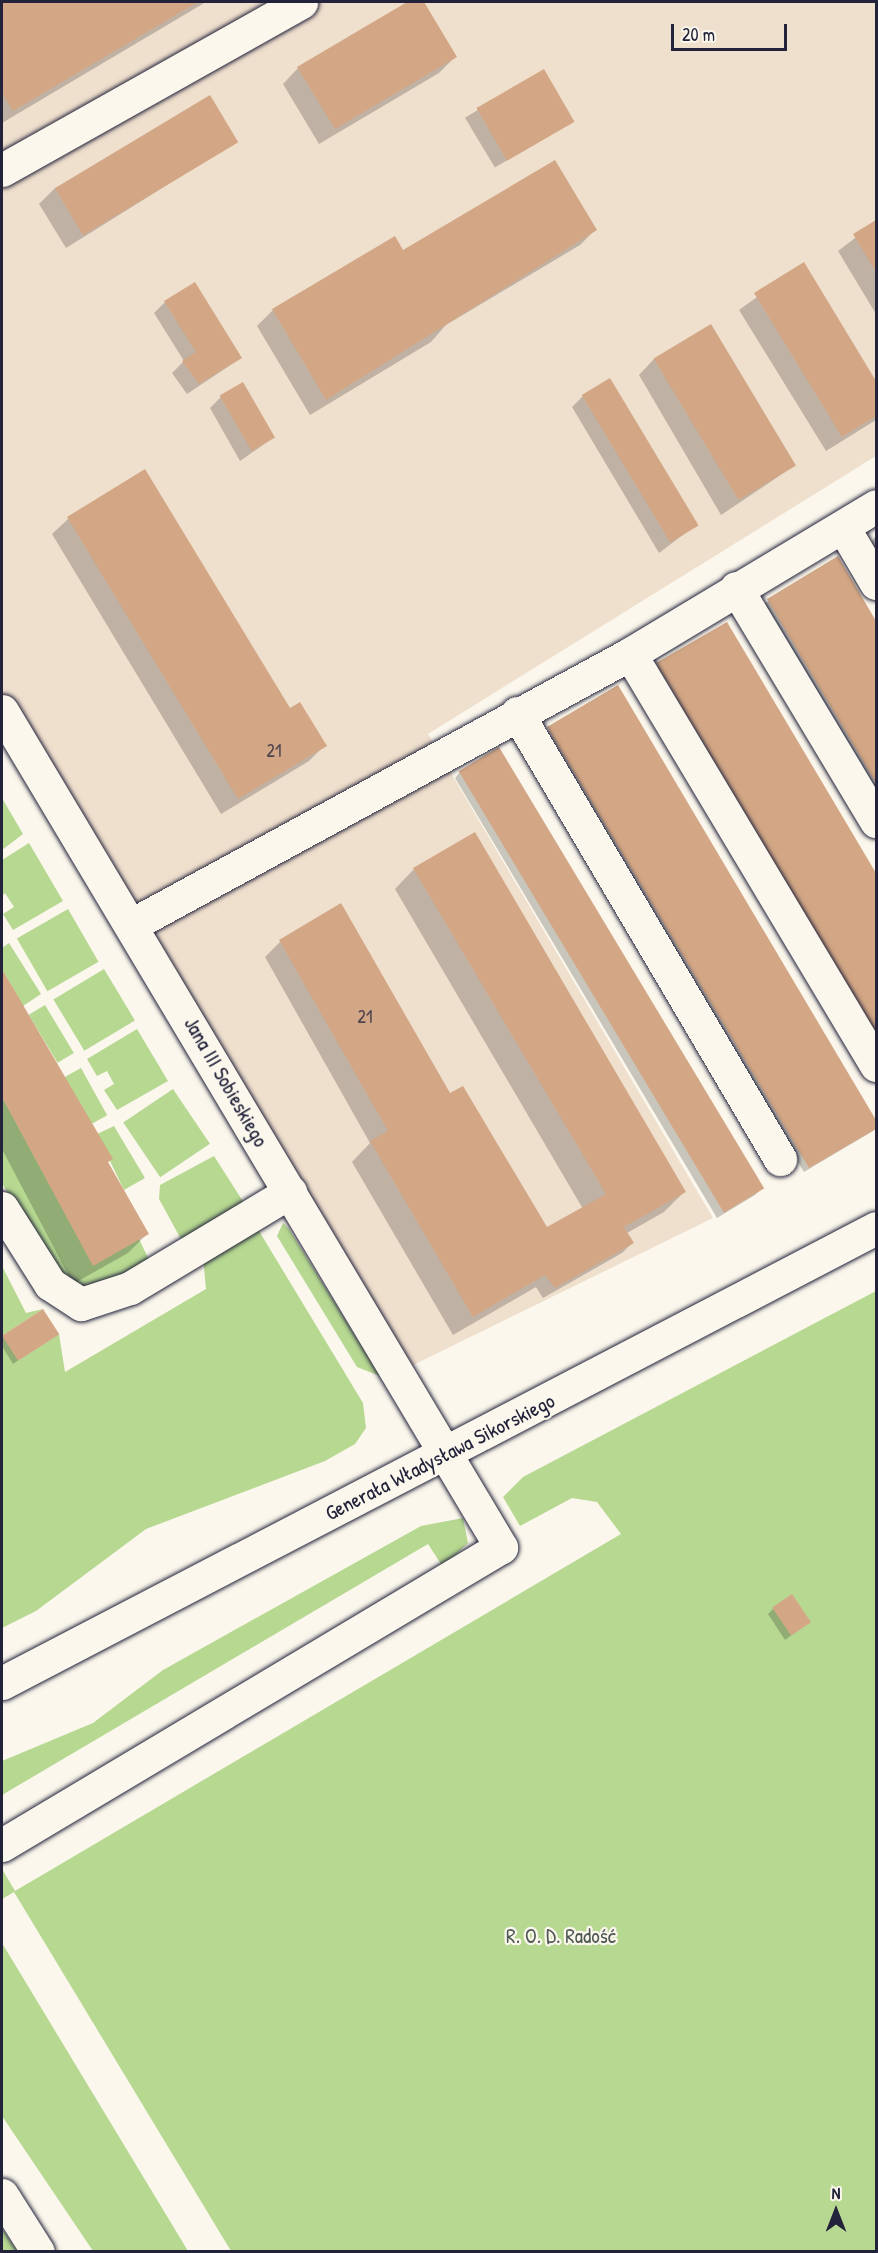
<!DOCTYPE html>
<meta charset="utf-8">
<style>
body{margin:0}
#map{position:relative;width:878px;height:2253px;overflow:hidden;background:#fbf7ec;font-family:"Patrick Hand",sans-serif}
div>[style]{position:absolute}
.built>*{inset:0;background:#efdfcd}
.green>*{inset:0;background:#b6d891;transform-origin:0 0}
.shadow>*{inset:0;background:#0003;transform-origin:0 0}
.building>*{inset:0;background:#d3a785;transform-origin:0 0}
.roads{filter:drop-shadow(0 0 2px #22223b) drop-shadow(0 0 2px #22223b)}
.minor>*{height:33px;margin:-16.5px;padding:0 16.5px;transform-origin:16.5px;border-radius:16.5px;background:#fbf7ec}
.major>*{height:33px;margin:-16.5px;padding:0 16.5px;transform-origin:16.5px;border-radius:16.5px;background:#fbf7ec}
span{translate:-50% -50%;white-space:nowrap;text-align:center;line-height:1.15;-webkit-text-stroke:4.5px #fbf7ec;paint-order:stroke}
.number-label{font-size:18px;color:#4e434e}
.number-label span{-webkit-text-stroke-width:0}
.street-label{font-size:21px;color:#22223b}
.park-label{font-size:21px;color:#4e5955}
.frame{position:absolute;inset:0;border:3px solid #22223b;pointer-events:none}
.north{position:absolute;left:806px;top:2181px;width:60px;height:60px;-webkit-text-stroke:4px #fbf7ec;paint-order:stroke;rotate:0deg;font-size:16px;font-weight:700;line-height:24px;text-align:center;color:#22223b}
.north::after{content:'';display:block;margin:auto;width:21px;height:27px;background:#22223b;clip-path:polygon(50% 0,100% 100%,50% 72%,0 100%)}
.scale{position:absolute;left:671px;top:24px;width:116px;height:27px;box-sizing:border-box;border:3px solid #22223b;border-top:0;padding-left:8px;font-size:18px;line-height:21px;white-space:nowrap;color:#22223b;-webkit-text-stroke:4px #fbf7ec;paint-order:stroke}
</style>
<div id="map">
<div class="built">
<div style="clip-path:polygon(2px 2px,876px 2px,876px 456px,428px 734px,713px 1218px,401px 1371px,2px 700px)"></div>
</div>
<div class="green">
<div style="clip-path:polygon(2px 798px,23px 834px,2px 850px)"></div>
<div style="clip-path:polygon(29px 843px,63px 901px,13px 930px,3px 914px,14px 907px,5px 893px,2px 896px,2px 860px)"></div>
<div style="left:68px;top:909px;width:61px;height:59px;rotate:60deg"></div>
<div style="clip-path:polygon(9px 943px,41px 994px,23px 1006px,2px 969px,2px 948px)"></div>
<div style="left:104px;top:969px;width:60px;height:59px;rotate:59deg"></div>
<div style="left:45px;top:1005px;width:56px;height:19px;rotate:59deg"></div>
<div style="clip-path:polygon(137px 1029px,168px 1081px,117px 1110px,104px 1090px,114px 1084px,107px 1071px,97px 1076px,87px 1059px)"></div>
<div style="left:81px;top:1068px;width:54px;height:19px;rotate:61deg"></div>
<div style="left:173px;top:1089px;width:66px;height:60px;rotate:56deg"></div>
<div style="clip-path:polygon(2px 1097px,93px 1265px,139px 1239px,149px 1260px,97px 1288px,74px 1285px,47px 1261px,2px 1183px)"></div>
<div style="clip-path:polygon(114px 1126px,145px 1178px,124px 1190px,97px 1134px)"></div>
<div style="clip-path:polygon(214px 1156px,244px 1203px,182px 1241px,159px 1199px,160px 1185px)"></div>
<div style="clip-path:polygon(283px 1223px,289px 1229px,380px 1376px,357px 1367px,277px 1236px)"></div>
<div style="clip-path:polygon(256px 1226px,363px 1403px,366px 1428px,355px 1444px,325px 1461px,146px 1529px,36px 1611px,2px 1628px,2px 1266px,26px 1313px,43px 1309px,3px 1335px,19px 1360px,59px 1334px,65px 1372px,206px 1289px,203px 1257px)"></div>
<div style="clip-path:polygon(876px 1291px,876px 2251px,231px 2251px,14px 1892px,2px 1899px,2px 1869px,15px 1891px,621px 1534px,597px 1502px,572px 1498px,520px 1526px,503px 1497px,523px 1477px)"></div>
<div style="clip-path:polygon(463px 1518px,468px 1543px,443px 1567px,428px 1544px,2px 1795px,2px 1761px,93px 1723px,163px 1670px,421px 1526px)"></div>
<div style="clip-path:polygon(2px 1943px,188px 2251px,93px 2251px,2px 2116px)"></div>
<div style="clip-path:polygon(2px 2229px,17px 2251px,2px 2251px)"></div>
</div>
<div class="shadow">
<div style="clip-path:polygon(2px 2px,206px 2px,2px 123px)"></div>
<div style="clip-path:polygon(410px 2px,422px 2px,455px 57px,439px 73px,319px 144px,283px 84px,298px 68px)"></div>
<div style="left:543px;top:71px;width:58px;height:91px;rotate:59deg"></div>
<div style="clip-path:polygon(236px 142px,66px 248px,39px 204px,55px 188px)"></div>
<div style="clip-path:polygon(876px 222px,876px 314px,838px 251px)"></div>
<div style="clip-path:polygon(596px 229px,580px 245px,446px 325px,431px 342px,310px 415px,257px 326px,273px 310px,394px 238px,402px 252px)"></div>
<div style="clip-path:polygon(803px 264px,876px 383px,876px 420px,826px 451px,739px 310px)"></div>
<div style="clip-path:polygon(165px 302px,241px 358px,187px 394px,172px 373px,184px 361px,154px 313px)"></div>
<div style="clip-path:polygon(654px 359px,794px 466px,721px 515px,639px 375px)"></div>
<div style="clip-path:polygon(583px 396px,696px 525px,659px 553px,572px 407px)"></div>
<div style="clip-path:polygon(221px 397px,273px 438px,240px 461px,210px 408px)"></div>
<div style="clip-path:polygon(145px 471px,290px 711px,325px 745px,309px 761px,221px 814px,52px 534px,68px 519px)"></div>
<div style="clip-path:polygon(876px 536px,876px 551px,871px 542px)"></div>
<div style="clip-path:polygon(837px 558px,876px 624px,876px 797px,762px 605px)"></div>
<div style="clip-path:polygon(726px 624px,876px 876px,876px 1047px,652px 669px)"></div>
<div style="clip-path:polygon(618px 687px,876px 1123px,873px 1131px,804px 1172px,543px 733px)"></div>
<div style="clip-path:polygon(460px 772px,760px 1190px,755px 1195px,717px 1218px,455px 778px)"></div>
<div style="clip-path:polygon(414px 869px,684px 1192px,664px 1212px,627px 1233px,632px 1243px,622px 1253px,543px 1298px,536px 1287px,453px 1335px,352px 1162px,370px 1143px,265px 957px,280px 942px,449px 1093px,546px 1229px,583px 1209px,395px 889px)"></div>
<div style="clip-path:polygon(2px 972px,111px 1159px,107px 1163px,147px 1234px,128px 1253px,73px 1284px,2px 1149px)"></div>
<div style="clip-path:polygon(57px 1333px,13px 1364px,2px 1346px,3px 1336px)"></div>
<div style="clip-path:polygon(773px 1609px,809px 1622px,785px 1640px,768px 1614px)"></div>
</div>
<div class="building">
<div style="clip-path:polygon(2px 2px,198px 2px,13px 111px,2px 93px)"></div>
<div style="clip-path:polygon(407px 2px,424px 2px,457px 57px,335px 129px,297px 67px)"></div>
<div style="left:544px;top:69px;width:61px;height:78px;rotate:60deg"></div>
<div style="left:210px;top:95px;width:55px;height:181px;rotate:59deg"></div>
<div style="clip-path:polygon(555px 160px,597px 230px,326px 400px,272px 309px,395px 236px,403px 250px)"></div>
<div style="clip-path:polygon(876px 220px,876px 272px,853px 234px)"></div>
<div style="clip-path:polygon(804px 262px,876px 381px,876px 416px,842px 437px,754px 293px)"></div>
<div style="clip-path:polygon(195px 282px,242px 358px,199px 384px,182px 361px,196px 352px,164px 301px)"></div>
<div style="left:711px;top:324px;width:165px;height:67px;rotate:59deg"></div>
<div style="left:610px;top:378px;width:172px;height:33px;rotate:59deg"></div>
<div style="left:243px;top:382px;width:64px;height:27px;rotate:60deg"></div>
<div style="clip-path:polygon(145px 469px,290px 708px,300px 702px,327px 746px,238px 799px,67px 517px)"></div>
<div style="clip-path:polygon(838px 556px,876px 621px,876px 783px,767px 599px)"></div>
<div style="clip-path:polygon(727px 622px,876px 873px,876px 1034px,656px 663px)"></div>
<div style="clip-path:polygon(618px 685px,876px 1120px,876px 1129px,809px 1168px,547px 727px)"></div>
<div style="left:499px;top:747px;width:515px;height:47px;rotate:59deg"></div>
<div style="clip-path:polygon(475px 832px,686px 1192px,624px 1227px,634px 1243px,555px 1288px,545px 1275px,473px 1317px,370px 1141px,388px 1131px,279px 940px,341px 903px,450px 1093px,463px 1086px,547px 1227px,606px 1194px,413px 868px)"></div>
<div style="clip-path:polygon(2px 969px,113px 1159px,108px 1162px,149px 1234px,93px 1266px,2px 1097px)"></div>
<div style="left:43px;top:1309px;width:30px;height:49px;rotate:57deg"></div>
<div style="left:792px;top:1594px;width:34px;height:24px;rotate:56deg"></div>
</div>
<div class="roads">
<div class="minor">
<div style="left:2px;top:170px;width:343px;rotate:-29.3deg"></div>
<div style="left:843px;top:527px;width:65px;rotate:59.5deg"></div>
<div style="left:736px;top:588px;width:272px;rotate:59deg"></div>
<div style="left:630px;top:654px;width:479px;rotate:59.1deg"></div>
<div style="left:2px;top:711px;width:974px;rotate:59.17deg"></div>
<div style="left:501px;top:1547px;width:581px;rotate:149.15deg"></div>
<div style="left:517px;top:713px;width:518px;rotate:59.47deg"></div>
<div style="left:133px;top:924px;width:566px;rotate:-28.51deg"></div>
<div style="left:630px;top:654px;width:287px;rotate:-31deg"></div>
<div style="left:2px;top:1208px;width:90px;rotate:57.7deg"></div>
<div style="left:50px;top:1284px;width:37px;rotate:33deg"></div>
<div style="left:81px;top:1304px;width:52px;rotate:-18.1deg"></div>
<div style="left:130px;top:1288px;width:187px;rotate:-31deg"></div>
<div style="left:2px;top:2195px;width:67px;rotate:57.7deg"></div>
</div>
<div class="major">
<div style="left:2px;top:1683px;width:985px;rotate:-27.5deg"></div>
</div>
</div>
<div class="number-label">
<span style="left:274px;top:751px">21</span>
<span style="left:365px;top:1017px">21</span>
</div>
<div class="street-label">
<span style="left:226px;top:1082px;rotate:60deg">Jana III Sobieskiego</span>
<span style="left:440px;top:1457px;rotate:-27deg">Generała Władysława Sikorskiego</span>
</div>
<div class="park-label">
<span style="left:561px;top:1936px">R. O. D. Radość</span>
</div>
<div class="frame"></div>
<div class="north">N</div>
<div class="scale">20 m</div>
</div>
